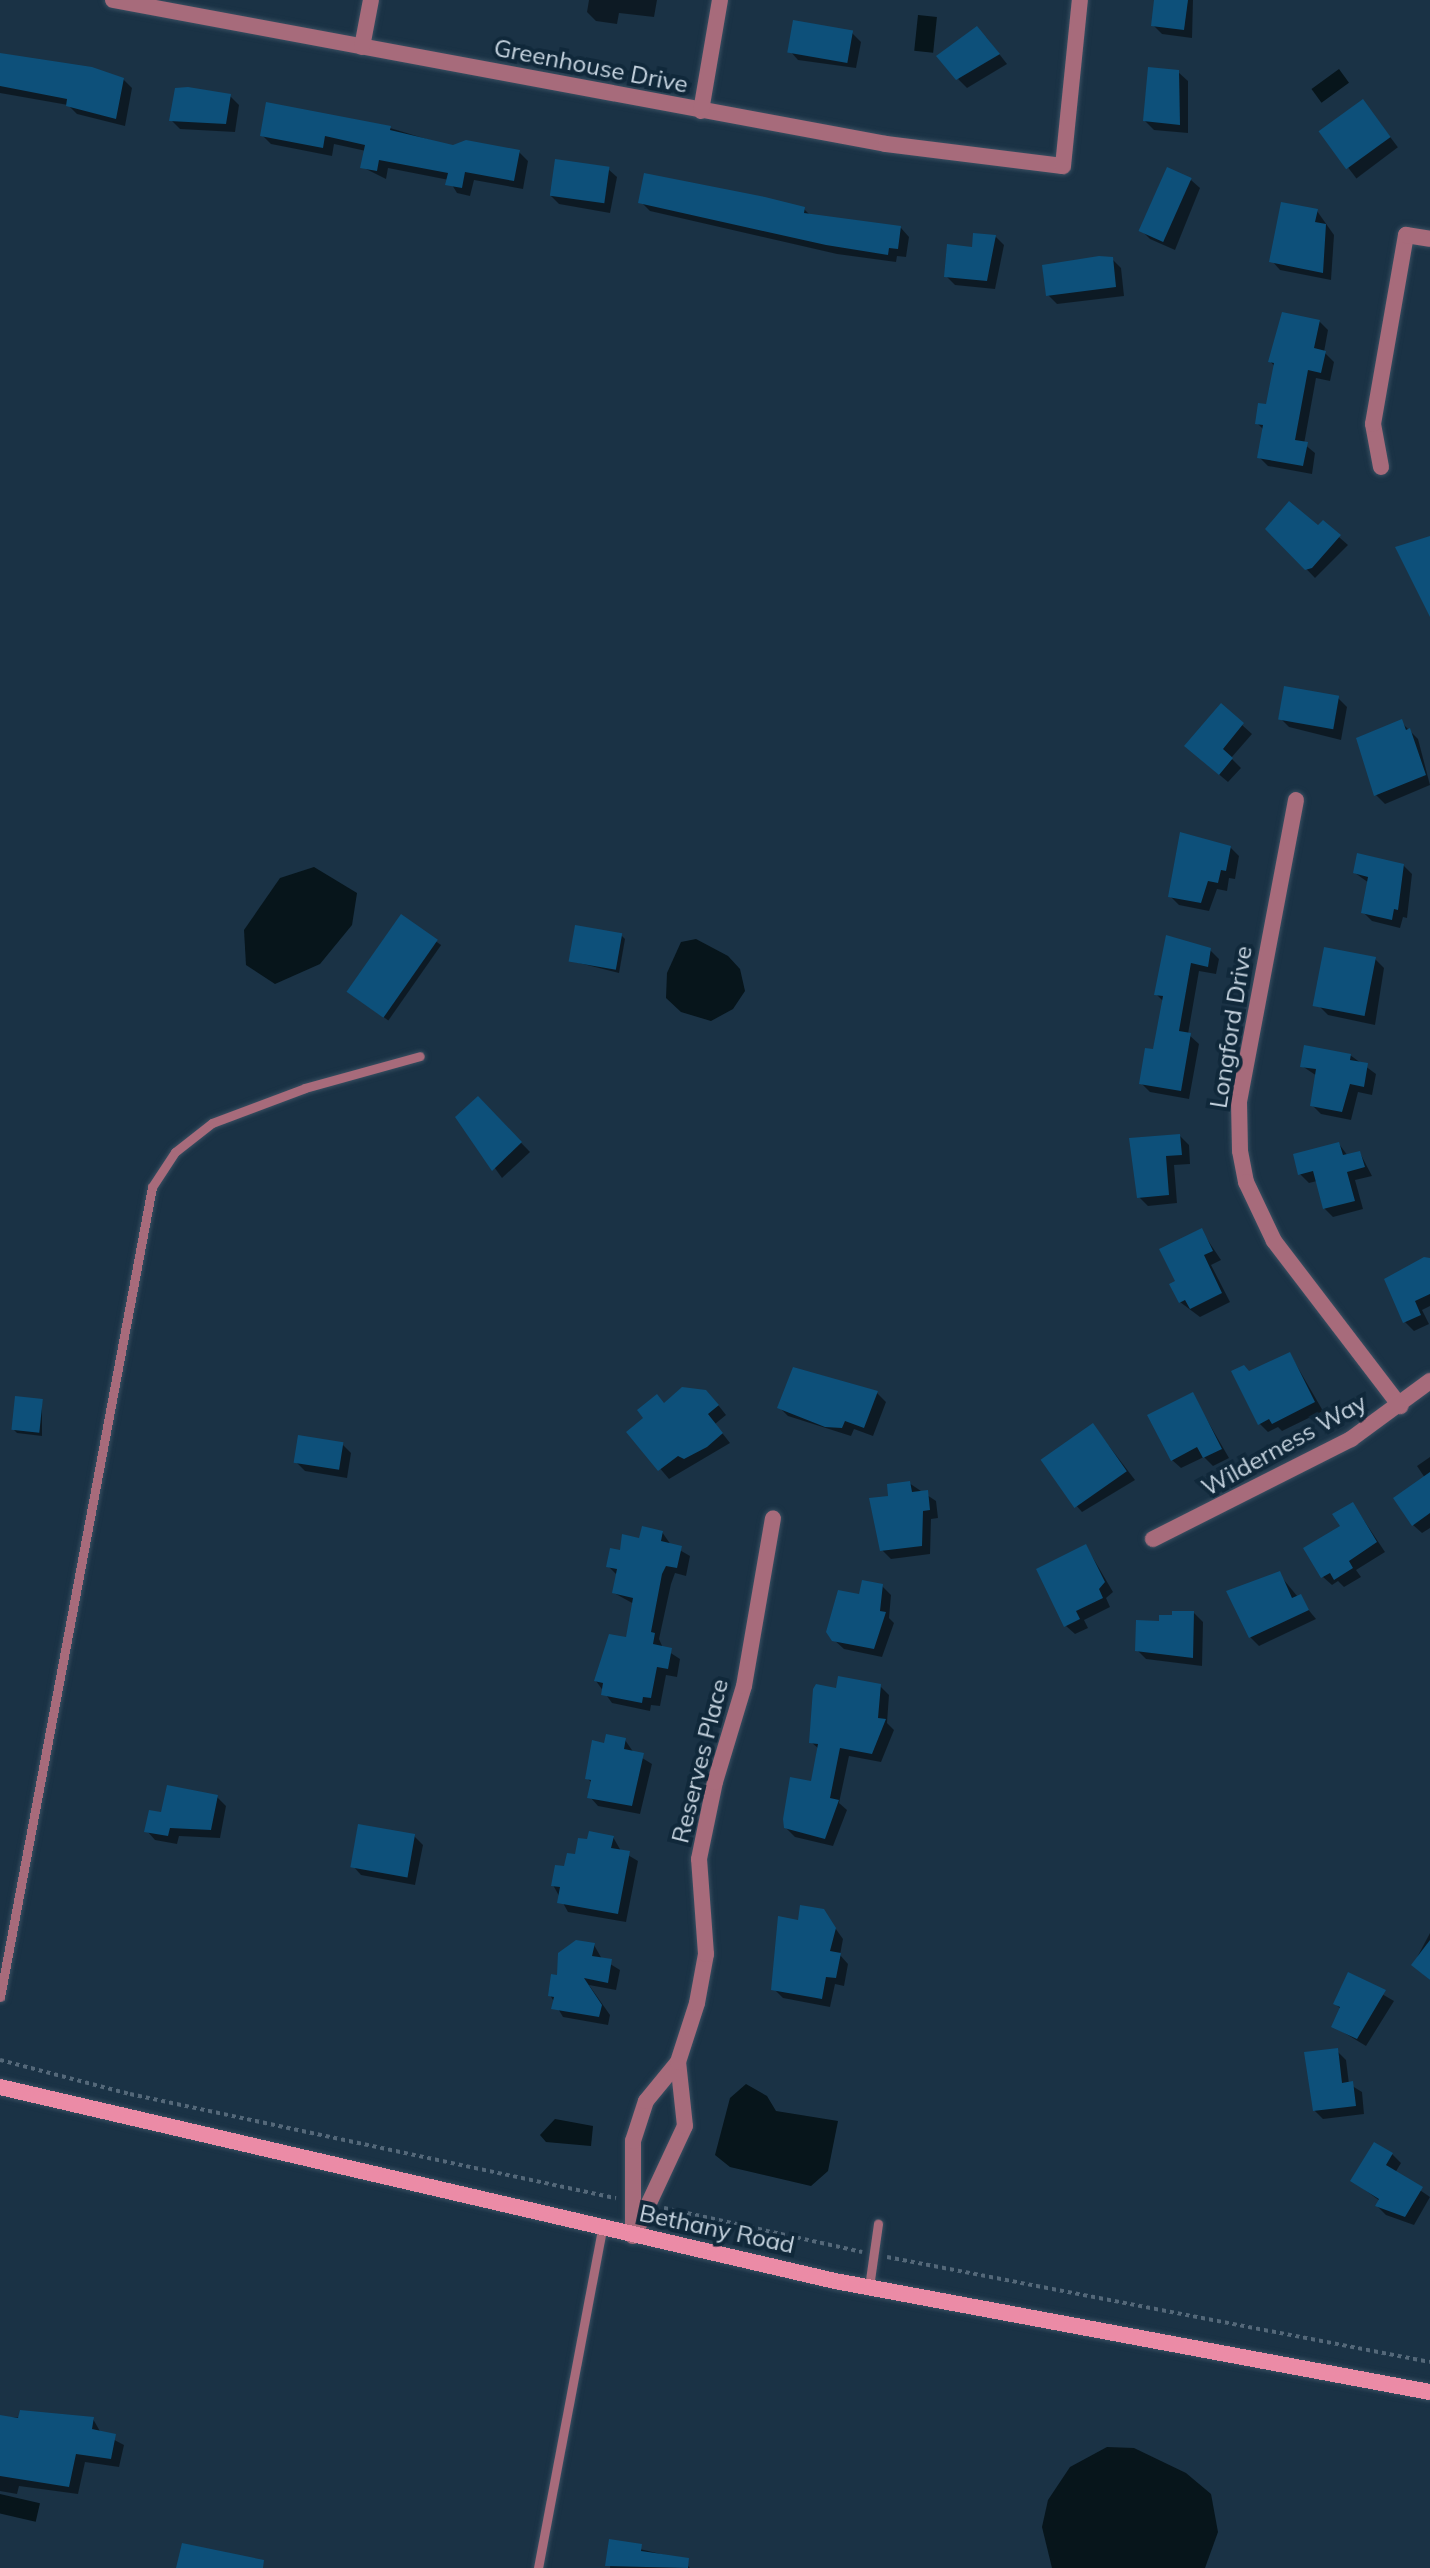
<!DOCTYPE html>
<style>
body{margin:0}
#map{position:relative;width:1430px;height:2568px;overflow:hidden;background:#1a3245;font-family:Mulish,sans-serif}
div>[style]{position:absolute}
.water>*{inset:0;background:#07151b;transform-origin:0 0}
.shadow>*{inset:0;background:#0007;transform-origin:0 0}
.building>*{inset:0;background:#0d507a;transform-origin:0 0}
.path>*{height:4px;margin-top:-2px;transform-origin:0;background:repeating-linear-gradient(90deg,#546879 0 4px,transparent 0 8px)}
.roads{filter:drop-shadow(0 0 2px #394f61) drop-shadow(0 0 2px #394f61)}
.lane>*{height:9px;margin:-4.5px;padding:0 4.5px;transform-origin:4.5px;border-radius:4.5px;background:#a76b7b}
.street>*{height:16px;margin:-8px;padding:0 8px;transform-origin:8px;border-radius:8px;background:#a76b7b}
.secondary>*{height:16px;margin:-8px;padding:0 8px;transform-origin:8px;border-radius:8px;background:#eb8ba6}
span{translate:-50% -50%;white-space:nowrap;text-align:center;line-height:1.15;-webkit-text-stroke:8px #10283a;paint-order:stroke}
.street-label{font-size:24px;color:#c6d4e0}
</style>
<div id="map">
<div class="water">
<div style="left:918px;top:15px;width:19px;height:36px;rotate:6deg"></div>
<div style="left:1339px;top:69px;width:17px;height:34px;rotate:54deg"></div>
<div style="clip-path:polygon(314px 867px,357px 893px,352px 925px,320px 964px,275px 984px,246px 965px,244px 930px,280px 878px)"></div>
<div style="clip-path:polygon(696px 939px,728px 956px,740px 969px,745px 991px,733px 1009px,711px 1021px,681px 1012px,666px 998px,667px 973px,681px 942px)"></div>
<div style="clip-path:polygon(746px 2084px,767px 2096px,776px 2111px,838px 2121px,828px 2171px,811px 2186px,730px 2167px,715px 2155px,730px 2098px)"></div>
<div style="clip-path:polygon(555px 2119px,593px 2126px,591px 2146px,546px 2142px,540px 2135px)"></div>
<div style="clip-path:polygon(1107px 2447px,1134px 2448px,1186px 2473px,1211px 2494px,1218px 2532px,1205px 2568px,1052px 2568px,1042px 2527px,1048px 2500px,1070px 2467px)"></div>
<div style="left:0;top:2494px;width:41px;height:19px;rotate:13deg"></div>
</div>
<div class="shadow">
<div style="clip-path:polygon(589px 0,657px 0,654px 17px,619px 13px,617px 24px,596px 21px,587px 12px)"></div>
<div style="clip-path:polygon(1155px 0,1193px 0,1192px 38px,1162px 34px,1153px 25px)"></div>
<div style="clip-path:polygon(852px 33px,861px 42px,856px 68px,798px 60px,790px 51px)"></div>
<div style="clip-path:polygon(986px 37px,1007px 64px,967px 88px,958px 79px)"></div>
<div style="clip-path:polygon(0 57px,123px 79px,132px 88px,125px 126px,77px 114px,68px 105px,0 93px)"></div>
<div style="clip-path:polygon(1178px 72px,1188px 81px,1188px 133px,1154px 130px,1145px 121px)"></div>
<div style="clip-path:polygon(230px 96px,239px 105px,235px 132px,180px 129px,171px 120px)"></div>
<div style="left:1363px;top:101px;width:58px;height:52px;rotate:53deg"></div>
<div style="clip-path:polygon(390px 128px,453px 147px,519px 152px,528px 161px,523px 189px,474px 180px,470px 196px,457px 193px,449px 180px,388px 168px,386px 179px,362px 167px,366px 151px,334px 144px,332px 156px,271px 144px,262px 135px)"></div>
<div style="clip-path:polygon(608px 169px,617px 177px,610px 213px,559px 204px,550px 195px)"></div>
<div style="clip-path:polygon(1191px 180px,1200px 188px,1175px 250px,1150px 239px,1141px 230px)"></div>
<div style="clip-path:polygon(641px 202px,804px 209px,811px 216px,901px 228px,909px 237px,906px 257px,897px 256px,896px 262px,837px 254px,650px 211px)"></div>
<div style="clip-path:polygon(1317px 211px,1334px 235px,1331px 280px,1280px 270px,1272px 261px)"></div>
<div style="clip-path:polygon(996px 237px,1004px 245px,995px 289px,955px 285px,946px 276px)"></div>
<div style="clip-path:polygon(1112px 259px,1121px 268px,1124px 296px,1057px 304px,1048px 295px)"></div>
<div style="clip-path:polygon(1319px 321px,1328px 330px,1324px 352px,1334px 362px,1330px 381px,1316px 378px,1304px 444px,1315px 453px,1312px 474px,1268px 466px,1259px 457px,1264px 430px,1257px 423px,1268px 407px,1275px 367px,1270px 361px)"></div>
<div style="clip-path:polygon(1323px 523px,1348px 545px,1315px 578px,1268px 529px,1319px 528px)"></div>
<div style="clip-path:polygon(1338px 698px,1347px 707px,1341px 740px,1289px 727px,1280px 718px)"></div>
<div style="clip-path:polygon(1221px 706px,1252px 734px,1231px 758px,1241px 768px,1228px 782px,1196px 755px)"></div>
<div style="clip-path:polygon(1401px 722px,1418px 739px,1430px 785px,1385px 804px,1376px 795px)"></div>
<div style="clip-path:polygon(1230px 847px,1239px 856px,1235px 879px,1229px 878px,1227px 891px,1217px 889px,1209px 911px,1179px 905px,1170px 896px)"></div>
<div style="clip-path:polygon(1403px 865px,1412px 874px,1407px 918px,1403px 917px,1400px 928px,1372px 921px,1363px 912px,1369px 883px,1355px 873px)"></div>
<div style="left:401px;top:917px;width:49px;height:92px;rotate:35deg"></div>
<div style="clip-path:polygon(621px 935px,625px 939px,619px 973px,571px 961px)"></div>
<div style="clip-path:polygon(1167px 938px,1210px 950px,1219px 959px,1216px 974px,1199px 971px,1188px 1034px,1199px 1044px,1189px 1099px,1150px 1092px,1141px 1083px,1155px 1052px,1164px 1002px,1156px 994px)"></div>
<div style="clip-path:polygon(1325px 949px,1375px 959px,1384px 968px,1375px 1025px,1328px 1015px,1319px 1006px)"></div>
<div style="clip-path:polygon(1350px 1055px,1376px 1074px,1372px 1095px,1358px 1092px,1351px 1120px,1321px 1114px,1312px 1105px,1317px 1076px,1302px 1066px)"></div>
<div style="clip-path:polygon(478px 1098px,530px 1152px,502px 1178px,458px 1117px)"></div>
<div style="clip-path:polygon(1180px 1136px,1189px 1145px,1190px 1164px,1174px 1165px,1177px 1203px,1148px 1206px,1139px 1197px,1131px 1140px)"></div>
<div style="clip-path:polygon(1339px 1144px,1348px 1156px,1360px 1153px,1372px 1176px,1355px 1180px,1363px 1209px,1333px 1217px,1324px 1208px,1317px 1181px,1309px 1183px,1300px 1174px)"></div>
<div style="clip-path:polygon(1201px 1230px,1221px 1260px,1211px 1265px,1230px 1302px,1200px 1317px,1180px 1302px,1178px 1282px)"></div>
<div style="clip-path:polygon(1430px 1260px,1430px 1306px,1422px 1310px,1429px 1324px,1414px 1331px,1405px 1322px)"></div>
<div style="clip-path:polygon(1290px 1354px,1323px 1411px,1282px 1431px,1278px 1427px,1268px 1432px,1259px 1423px)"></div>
<div style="clip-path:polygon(794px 1369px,877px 1393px,886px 1402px,873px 1436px,854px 1429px,851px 1436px,788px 1416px,779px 1407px)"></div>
<div style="clip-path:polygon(1192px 1394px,1229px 1458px,1213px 1466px,1204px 1457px,1181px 1468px,1172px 1460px)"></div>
<div style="clip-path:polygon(42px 1401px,42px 1436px,17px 1433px,13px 1429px)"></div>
<div style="clip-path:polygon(715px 1401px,726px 1415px,715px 1424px,730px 1443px,669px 1479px,629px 1432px,665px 1405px)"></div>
<div style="clip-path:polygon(1093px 1425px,1135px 1480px,1082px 1512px,1074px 1503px)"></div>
<div style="clip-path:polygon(342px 1444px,351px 1453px,347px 1478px,305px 1471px,296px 1462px)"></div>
<div style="clip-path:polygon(1430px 1457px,1430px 1528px,1422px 1533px,1413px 1525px,1425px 1478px,1417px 1466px)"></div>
<div style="clip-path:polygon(909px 1483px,936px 1501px,938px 1518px,931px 1519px,930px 1554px,891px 1559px,882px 1550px,890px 1497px)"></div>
<div style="clip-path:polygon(1353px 1504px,1385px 1552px,1356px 1570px,1361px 1577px,1344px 1587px,1338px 1581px,1332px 1585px,1323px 1577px)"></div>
<div style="clip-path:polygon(662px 1532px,671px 1545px,690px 1556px,686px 1576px,675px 1573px,671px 1584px,659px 1639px,663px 1648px,680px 1659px,677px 1677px,666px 1675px,660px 1706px,651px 1705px,650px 1711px,612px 1703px,596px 1681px,628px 1640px,634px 1604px,614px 1593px,618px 1576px,609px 1567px,621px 1552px)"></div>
<div style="clip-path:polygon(1086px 1546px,1113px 1592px,1106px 1598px,1110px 1607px,1084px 1620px,1088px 1628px,1075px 1634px,1066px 1626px)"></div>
<div style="clip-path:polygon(1279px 1574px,1316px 1619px,1259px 1646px,1250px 1637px)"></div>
<div style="clip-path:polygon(882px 1586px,891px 1595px,889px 1618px,894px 1623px,882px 1657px,844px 1649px,834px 1640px,861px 1596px)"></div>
<div style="clip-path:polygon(1194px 1613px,1203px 1622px,1202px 1666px,1146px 1659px,1137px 1650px,1161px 1623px)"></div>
<div style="clip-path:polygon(880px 1686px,889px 1695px,887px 1723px,894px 1730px,881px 1762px,849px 1756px,839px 1803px,847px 1810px,833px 1846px,795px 1837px,786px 1828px,812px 1783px,819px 1749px,811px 1742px,838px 1690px)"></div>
<div style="clip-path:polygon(625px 1740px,634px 1753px,652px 1764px,640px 1814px,598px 1806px,590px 1797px,592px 1783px,587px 1778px,606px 1745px)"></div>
<div style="clip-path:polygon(217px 1797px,226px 1806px,220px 1838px,179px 1836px,177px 1844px,155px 1840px,147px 1831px,162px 1815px)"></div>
<div style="clip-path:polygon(414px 1836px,423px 1845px,415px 1885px,361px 1875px,353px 1866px)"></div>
<div style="clip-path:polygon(613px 1837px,621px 1851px,638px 1861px,626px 1922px,568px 1912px,553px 1885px,589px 1842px)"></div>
<div style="clip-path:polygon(823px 1911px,843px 1939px,840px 1955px,848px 1964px,844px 1986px,835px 1984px,830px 2007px,783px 1998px,774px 1989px,799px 1922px)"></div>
<div style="clip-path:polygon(1430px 1933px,1430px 1980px,1413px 1965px)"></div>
<div style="clip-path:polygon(594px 1945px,602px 1959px,620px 1970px,616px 1990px,589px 1985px,610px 2015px,608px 2025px,563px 2017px,550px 1995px,559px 1977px)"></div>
<div style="clip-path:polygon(1349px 1975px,1394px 2001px,1366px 2046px,1333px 2026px,1341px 2009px,1335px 2004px)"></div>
<div style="clip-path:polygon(1337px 2051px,1346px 2060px,1349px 2084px,1362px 2092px,1364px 2114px,1323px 2119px,1314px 2110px)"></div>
<div style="clip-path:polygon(1392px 2154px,1401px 2163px,1395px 2173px,1430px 2197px,1414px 2225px,1386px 2215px,1377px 2206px,1380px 2201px,1353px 2181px)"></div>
<div style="clip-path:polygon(0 2417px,93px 2419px,101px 2433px,124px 2445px,119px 2467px,85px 2462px,78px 2494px,19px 2486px,17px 2494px,0 2491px)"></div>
<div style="clip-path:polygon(611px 2542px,681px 2559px,690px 2568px,610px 2568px)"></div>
</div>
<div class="building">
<div style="clip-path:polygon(1154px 0,1188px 0,1184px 30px,1151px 26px)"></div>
<div style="left:793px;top:20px;width:61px;height:33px;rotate:10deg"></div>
<div style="clip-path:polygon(977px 26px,1000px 54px,956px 80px,936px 56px)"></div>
<div style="clip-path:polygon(0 53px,92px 67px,124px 78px,116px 119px,66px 106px,67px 99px,0 86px)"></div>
<div style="clip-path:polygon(1148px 67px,1179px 70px,1180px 125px,1143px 121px)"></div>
<div style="clip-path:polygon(188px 87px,231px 94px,226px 124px,169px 121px,175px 88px)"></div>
<div style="left:1363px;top:99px;width:47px;height:55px;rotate:54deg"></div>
<div style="clip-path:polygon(266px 102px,391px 126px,390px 130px,453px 145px,466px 140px,520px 150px,514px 181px,465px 172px,462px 188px,445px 185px,448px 173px,379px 160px,377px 171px,360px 168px,365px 145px,325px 136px,323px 148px,260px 136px)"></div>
<div style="left:555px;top:159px;width:55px;height:37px;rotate:8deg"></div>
<div style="left:1167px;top:167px;width:27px;height:70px;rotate:24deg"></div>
<div style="clip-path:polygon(644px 173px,765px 197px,805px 207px,804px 213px,901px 226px,898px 249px,889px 248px,888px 255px,826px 245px,638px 203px)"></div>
<div style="clip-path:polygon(1281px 202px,1318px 209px,1315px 222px,1326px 224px,1323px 273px,1269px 262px)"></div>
<div style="clip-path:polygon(973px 233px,996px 235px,987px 281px,944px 277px,947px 244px,972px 247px)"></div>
<div style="clip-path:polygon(1099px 256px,1113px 257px,1116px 287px,1046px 296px,1042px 265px)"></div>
<div style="clip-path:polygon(1282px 312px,1320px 320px,1314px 348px,1326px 351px,1321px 373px,1308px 370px,1295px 440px,1308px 442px,1303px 466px,1257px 458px,1263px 425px,1255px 424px,1258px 403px,1266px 404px,1274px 363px,1268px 362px)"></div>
<div style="clip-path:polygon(1289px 501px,1318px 525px,1323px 520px,1341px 535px,1312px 568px,1305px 570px,1265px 529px)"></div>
<div style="clip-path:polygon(1430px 536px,1430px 617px,1395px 547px)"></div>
<div style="left:1284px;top:686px;width:56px;height:34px;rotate:10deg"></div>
<div style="clip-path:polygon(1221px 703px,1244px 723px,1223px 749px,1233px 758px,1219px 775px,1184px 746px)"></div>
<div style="clip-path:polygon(1402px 719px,1406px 730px,1410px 728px,1426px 775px,1374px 796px,1356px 738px)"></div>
<div style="clip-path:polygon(1180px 832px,1231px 846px,1226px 871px,1221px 870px,1218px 883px,1208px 881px,1201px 903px,1168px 897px)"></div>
<div style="clip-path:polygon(1357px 853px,1404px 864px,1398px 910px,1394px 909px,1392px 920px,1361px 913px,1368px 877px,1353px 873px)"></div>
<div style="left:401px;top:914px;width:45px;height:95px;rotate:35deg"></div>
<div style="left:575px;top:925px;width:48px;height:37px;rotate:10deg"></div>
<div style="clip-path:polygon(1166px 935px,1211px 948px,1208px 967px,1191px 963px,1179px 1031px,1191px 1033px,1181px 1091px,1139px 1084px,1145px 1048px,1153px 1049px,1163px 996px,1154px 995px)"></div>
<div style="left:1324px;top:947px;width:53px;height:60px;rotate:11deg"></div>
<div style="clip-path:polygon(1304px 1045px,1351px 1054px,1350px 1060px,1368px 1063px,1364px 1087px,1350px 1084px,1342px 1112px,1310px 1106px,1316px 1069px,1300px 1067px)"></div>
<div style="clip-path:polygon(478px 1096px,522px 1142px,492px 1171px,455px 1117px)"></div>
<div style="clip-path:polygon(1180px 1134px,1182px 1155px,1166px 1156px,1169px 1195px,1137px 1198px,1129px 1138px)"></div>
<div style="clip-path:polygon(1339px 1142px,1343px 1155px,1360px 1151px,1365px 1167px,1347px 1172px,1355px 1201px,1323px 1209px,1313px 1171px,1298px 1175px,1293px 1154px)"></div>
<div style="clip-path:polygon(1202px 1228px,1213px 1251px,1204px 1255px,1222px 1293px,1190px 1309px,1185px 1300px,1179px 1303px,1169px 1284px,1175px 1281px,1159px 1249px)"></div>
<div style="clip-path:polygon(1424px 1257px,1430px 1258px,1430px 1294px,1415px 1301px,1421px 1315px,1403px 1323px,1384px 1279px)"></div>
<div style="clip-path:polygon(1290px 1352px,1315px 1402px,1272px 1424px,1269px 1419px,1258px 1425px,1231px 1371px,1244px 1365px,1249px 1371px)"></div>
<div style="clip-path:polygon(793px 1367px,878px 1391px,864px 1428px,845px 1421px,842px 1428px,825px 1427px,777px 1408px)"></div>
<div style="clip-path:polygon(682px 1387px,706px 1390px,719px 1405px,708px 1414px,723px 1433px,707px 1447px,684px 1459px,678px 1456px,658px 1471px,626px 1432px,643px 1418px,637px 1410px,657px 1394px,664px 1403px)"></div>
<div style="clip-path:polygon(1193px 1392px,1222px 1449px,1203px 1458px,1197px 1447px,1171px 1461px,1147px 1415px)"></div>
<div style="left:15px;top:1396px;width:28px;height:34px;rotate:6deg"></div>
<div style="left:1093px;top:1423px;width:59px;height:64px;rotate:55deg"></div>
<div style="left:298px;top:1435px;width:46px;height:28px;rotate:9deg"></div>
<div style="clip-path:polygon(1430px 1472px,1430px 1513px,1412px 1526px,1393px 1498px)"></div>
<div style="clip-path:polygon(910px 1481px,912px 1492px,928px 1490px,930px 1510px,923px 1511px,922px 1546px,880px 1551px,869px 1498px,888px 1496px,887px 1484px)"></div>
<div style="clip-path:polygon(1353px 1502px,1377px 1542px,1349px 1561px,1353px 1568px,1334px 1580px,1330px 1573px,1321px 1578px,1303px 1548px,1340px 1526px,1332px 1514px)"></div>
<div style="clip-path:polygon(642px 1526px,663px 1531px,661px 1541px,682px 1546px,677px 1568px,666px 1566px,662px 1574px,651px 1632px,655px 1633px,653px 1644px,672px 1648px,668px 1669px,657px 1667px,651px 1698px,643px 1697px,642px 1703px,601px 1695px,603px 1683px,594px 1681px,609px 1634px,626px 1637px,633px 1598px,612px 1593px,617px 1569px,606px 1567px,610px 1548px,620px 1550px,622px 1534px,639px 1538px)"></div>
<div style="clip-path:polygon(1086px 1544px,1105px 1582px,1099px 1589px,1103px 1598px,1076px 1611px,1080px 1619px,1064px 1627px,1036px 1569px)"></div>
<div style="clip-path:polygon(1280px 1571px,1292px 1598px,1301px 1594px,1309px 1610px,1249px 1638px,1226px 1591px)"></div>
<div style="clip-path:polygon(862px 1580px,883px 1584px,880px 1611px,886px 1612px,874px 1649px,832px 1641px,826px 1632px,838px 1590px,859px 1594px)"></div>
<div style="clip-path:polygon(1172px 1611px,1194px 1611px,1193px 1658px,1135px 1651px,1136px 1620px,1159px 1621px,1159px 1615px,1172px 1615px)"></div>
<div style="clip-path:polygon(838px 1676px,881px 1684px,878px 1718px,886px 1719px,872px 1754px,840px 1748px,830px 1798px,839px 1800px,825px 1839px,784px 1828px,783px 1819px,790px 1777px,811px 1781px,818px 1744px,809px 1743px,813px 1689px,816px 1684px,836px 1688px)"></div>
<div style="clip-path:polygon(606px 1734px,626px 1738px,624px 1749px,644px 1753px,632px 1806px,587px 1798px,591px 1780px,585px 1779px,592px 1740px,604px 1743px)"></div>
<div style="clip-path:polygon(167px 1785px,218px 1795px,211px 1830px,170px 1828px,168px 1836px,144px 1832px,149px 1810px,161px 1812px)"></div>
<div style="left:358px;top:1824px;width:58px;height:44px;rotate:10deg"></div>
<div style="clip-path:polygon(589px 1831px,614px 1836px,611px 1848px,630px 1851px,618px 1914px,557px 1903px,560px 1887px,551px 1886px,555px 1865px,564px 1866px,567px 1853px,575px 1854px,578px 1838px,587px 1839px)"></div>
<div style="clip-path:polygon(800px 1905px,824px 1909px,836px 1928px,830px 1951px,841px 1953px,836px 1978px,826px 1977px,822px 1999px,771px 1990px,778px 1916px,798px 1920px)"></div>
<div style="clip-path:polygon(576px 1940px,595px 1943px,592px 1956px,612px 1959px,608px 1983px,584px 1978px,602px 2005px,599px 2017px,551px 2009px,554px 1997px,548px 1996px,551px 1974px,557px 1975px,558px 1953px)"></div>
<div style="clip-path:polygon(1430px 1940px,1430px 1980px,1411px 1965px)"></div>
<div style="clip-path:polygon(1348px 1972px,1386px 1990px,1357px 2039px,1331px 2027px,1340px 2007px,1333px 2004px)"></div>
<div style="clip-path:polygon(1338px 2048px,1342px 2083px,1353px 2081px,1356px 2106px,1313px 2111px,1304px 2052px)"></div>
<div style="clip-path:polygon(1374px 2142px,1393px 2153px,1386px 2165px,1423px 2187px,1405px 2217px,1375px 2206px,1379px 2199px,1350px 2181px)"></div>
<div style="clip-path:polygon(20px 2410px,94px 2417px,92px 2429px,116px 2434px,111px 2459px,76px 2454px,69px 2487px,0 2476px,0 2415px,18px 2418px)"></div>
<div style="clip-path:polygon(609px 2539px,642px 2544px,641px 2551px,689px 2558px,688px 2568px,605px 2566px)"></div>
<div style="clip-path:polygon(182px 2543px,264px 2560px,263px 2568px,176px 2568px)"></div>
</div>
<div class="path">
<div style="left:0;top:2060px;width:134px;rotate:14.7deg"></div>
<div style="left:130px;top:2094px;width:497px;rotate:12.1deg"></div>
<div style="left:664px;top:2208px;width:203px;rotate:12.5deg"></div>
<div style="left:887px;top:2257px;width:553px;rotate:10.94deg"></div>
</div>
<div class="roads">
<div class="lane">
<div style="left:0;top:1997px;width:824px;rotate:-79.37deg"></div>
<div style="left:152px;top:1187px;width:42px;rotate:-56.7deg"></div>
<div style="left:175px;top:1152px;width:47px;rotate:-38.1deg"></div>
<div style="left:212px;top:1123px;width:99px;rotate:-20.6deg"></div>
<div style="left:305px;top:1088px;width:119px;rotate:-15.5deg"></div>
<div style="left:869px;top:2287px;width:64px;rotate:-81.9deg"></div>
<div style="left:538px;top:2568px;width:345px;rotate:-79.3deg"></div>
</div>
<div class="street">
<div style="left:113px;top:0;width:786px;rotate:10.55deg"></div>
<div style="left:886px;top:144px;width:178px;rotate:7.1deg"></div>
<div style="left:1063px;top:166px;width:167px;rotate:-84.2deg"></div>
<div style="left:362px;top:47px;width:48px;rotate:-79.2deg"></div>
<div style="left:701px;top:111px;width:113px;rotate:-80.3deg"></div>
<div style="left:1381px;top:467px;width:44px;rotate:-100.5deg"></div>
<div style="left:1373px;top:424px;width:192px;rotate:-80.1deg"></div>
<div style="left:1406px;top:235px;width:24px;rotate:9deg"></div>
<div style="left:1296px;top:800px;width:307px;rotate:100.7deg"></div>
<div style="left:1239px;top:1102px;width:49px;rotate:88.8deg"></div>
<div style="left:1240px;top:1151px;width:32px;rotate:79deg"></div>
<div style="left:1246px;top:1182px;width:65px;rotate:64.6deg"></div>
<div style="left:1274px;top:1241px;width:208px;rotate:52.6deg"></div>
<div style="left:1153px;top:1539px;width:222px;rotate:-26.8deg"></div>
<div style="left:1351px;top:1439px;width:98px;rotate:-36.3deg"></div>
<div style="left:635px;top:2233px;width:118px;rotate:-65deg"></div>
<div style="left:685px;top:2126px;width:64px;rotate:-96.2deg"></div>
<div style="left:633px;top:2236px;width:95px;rotate:-90deg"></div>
<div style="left:633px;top:2141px;width:42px;rotate:-72deg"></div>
<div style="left:646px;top:2101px;width:50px;rotate:-50.6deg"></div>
<div style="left:678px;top:2062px;width:62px;rotate:-72.1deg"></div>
<div style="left:697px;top:2003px;width:50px;rotate:-79.6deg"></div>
<div style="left:706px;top:1954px;width:95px;rotate:-94.2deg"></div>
<div style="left:699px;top:1859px;width:79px;rotate:-78.3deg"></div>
<div style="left:715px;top:1782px;width:100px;rotate:-73.2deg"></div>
<div style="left:744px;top:1686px;width:170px;rotate:-80.2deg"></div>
</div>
<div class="secondary">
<div style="left:0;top:2087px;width:857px;rotate:13.08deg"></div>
<div style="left:835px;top:2281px;width:605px;rotate:10.57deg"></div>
</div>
</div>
<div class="street-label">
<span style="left:591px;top:66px;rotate:11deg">Greenhouse Drive</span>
<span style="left:1231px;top:1027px;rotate:-81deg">Longford Drive</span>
<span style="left:1284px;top:1445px;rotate:-29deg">Wilderness Way</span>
<span style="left:700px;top:1761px;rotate:-76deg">Reserves Place</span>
<span style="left:717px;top:2229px;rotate:12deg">Bethany Road</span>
</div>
</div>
